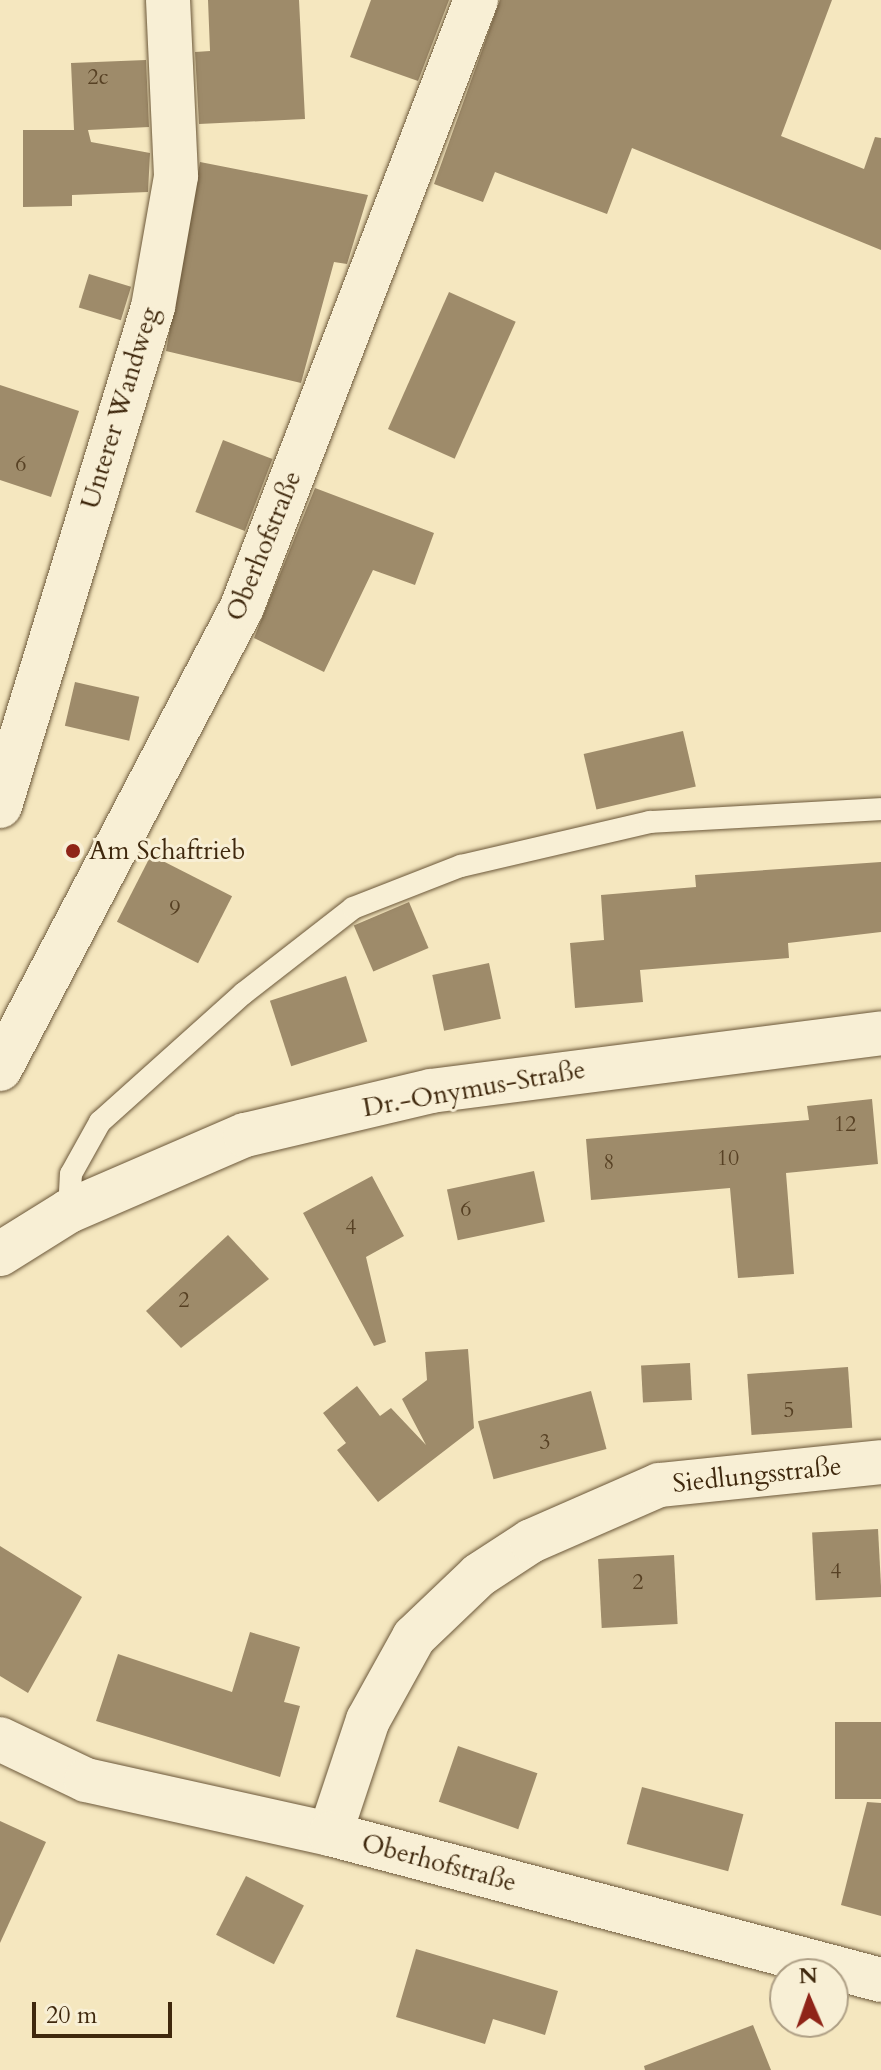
<!DOCTYPE html>
<meta charset="utf-8">
<style>
body{margin:0}
#map{position:relative;width:881px;height:2070px;overflow:hidden;background:#f5e7bf;font-family:Cardo,serif}
div>[style]{position:absolute}
.building>*{inset:0;background:#9e8b6a;transform-origin:0 0}
.roads{filter:drop-shadow(0 0 2px #6c583a) drop-shadow(0 0 2px #6c583a)}
.service>*{height:22px;margin:-11px;padding:0 11px;transform-origin:11px;border-radius:11px;background:#f8efd5}
.minor>*{height:44px;margin:-22px;padding:0 22px;transform-origin:22px;border-radius:22px;background:#f8efd5}
.tertiary>*{height:44px;margin:-22px;padding:0 22px;transform-origin:22px;border-radius:22px;background:#f8efd5}
.dots>*{width:22px;height:22px;translate:-50% -50%;box-sizing:border-box;border:4px solid #f8efd5;border-radius:50%}
span{translate:-50% -50%;white-space:nowrap;text-align:center;line-height:1.15;-webkit-text-stroke:6px #f8efd5;paint-order:stroke}
.number-label{font-size:22px;color:#574124}
.number-label span{-webkit-text-stroke-width:0}
.street-label{font-size:26px;color:#3f280d}
.poi-label{font-size:26px;color:#3f280d}
.left{translate:0 -50%;text-align:left}
.north{position:absolute;left:769px;top:1958px;width:80px;height:80px;box-sizing:border-box;background:#f8efd5;border:2px solid #ae9f85;border-radius:50%;rotate:358deg;font-size:22px;font-weight:700;line-height:32px;text-align:center;color:#3f280d}
.north::after{content:'';display:block;margin:auto;width:28px;height:36px;background:#8f2418;clip-path:polygon(50% 0,100% 100%,50% 72%,0 100%)}
.scale{position:absolute;left:32px;top:2002px;width:140px;height:36px;box-sizing:border-box;border:4px solid #3f280d;border-top:0;padding-left:10px;font-size:24px;line-height:28px;white-space:nowrap;color:#3f280d;-webkit-text-stroke:6px #f8efd5;paint-order:stroke}
</style>
<div id="map">
<div class="building">
<div style="clip-path:polygon(208px 0,299px 0,305px 119px,199px 124px,195px 52px,210px 51px)"></div>
<div style="clip-path:polygon(371px 0,449px 0,418px 81px,350px 57px)"></div>
<div style="clip-path:polygon(500px 0,832px 0,781px 136px,864px 169px,875px 137px,881px 138px,881px 250px,632px 148px,607px 214px,495px 172px,483px 202px,434px 184px)"></div>
<div style="clip-path:polygon(146px 60px,149px 127px,88px 130px,91px 142px,150px 153px,148px 192px,72px 195px,72px 206px,23px 207px,23px 130px,74px 130px,71px 63px)"></div>
<div style="clip-path:polygon(200px 162px,368px 195px,347px 264px,334px 262px,301px 383px,166px 351px)"></div>
<div style="left:89px;top:274px;width:44px;height:35px;rotate:17deg"></div>
<div style="left:449px;top:292px;width:73px;height:150px;rotate:24deg"></div>
<div style="clip-path:polygon(0 385px,79px 411px,51px 497px,0 480px)"></div>
<div style="left:223px;top:440px;width:53px;height:77px;rotate:21deg"></div>
<div style="clip-path:polygon(315px 488px,434px 533px,415px 585px,373px 570px,324px 672px,254px 638px)"></div>
<div style="left:75px;top:682px;width:66px;height:45px;rotate:13deg"></div>
<div style="left:683px;top:731px;width:57px;height:102px;rotate:77deg"></div>
<div style="left:151px;top:855px;width:91px;height:75px;rotate:27deg"></div>
<div style="clip-path:polygon(881px 862px,881px 932px,788px 943px,789px 958px,640px 970px,643px 1002px,575px 1008px,570px 943px,604px 940px,601px 895px,696px 887px,695px 875px)"></div>
<div style="left:409px;top:902px;width:50px;height:60px;rotate:67deg"></div>
<div style="left:489px;top:963px;width:57px;height:58px;rotate:78deg"></div>
<div style="left:346px;top:976px;width:69px;height:80px;rotate:72deg"></div>
<div style="clip-path:polygon(872px 1099px,878px 1164px,786px 1173px,794px 1274px,738px 1278px,730px 1188px,591px 1200px,586px 1139px,809px 1120px,807px 1106px)"></div>
<div style="left:534px;top:1171px;width:52px;height:89px;rotate:78deg"></div>
<div style="clip-path:polygon(372px 1176px,404px 1236px,366px 1257px,386px 1342px,374px 1346px,303px 1213px)"></div>
<div style="clip-path:polygon(228px 1235px,269px 1279px,181px 1348px,146px 1311px)"></div>
<div style="clip-path:polygon(468px 1349px,474px 1428px,378px 1502px,337px 1450px,346px 1443px,323px 1413px,357px 1386px,380px 1416px,391px 1408px,426px 1445px,402px 1399px,427px 1380px,425px 1352px)"></div>
<div style="left:690px;top:1363px;width:37px;height:49px;rotate:87deg"></div>
<div style="left:848px;top:1367px;width:61px;height:101px;rotate:86deg"></div>
<div style="left:591px;top:1391px;width:60px;height:117px;rotate:75deg"></div>
<div style="left:878px;top:1529px;width:68px;height:66px;rotate:87deg"></div>
<div style="clip-path:polygon(0 1546px,82px 1597px,28px 1693px,0 1676px)"></div>
<div style="left:674px;top:1555px;width:69px;height:76px;rotate:87deg"></div>
<div style="clip-path:polygon(250px 1632px,300px 1647px,284px 1702px,300px 1706px,280px 1777px,96px 1721px,118px 1654px,232px 1692px)"></div>
<div style="left:881px;top:1722px;width:77px;height:46px;rotate:90deg"></div>
<div style="left:458px;top:1746px;width:84px;height:59px;rotate:19deg"></div>
<div style="left:642px;top:1787px;width:105px;height:59px;rotate:15deg"></div>
<div style="clip-path:polygon(867px 1802px,881px 1803px,881px 1916px,841px 1905px)"></div>
<div style="clip-path:polygon(0 1821px,46px 1842px,0 1943px)"></div>
<div style="left:246px;top:1876px;width:65px;height:66px;rotate:27deg"></div>
<div style="clip-path:polygon(416px 1949px,558px 1991px,545px 2035px,493px 2019px,485px 2044px,396px 2017px)"></div>
<div style="clip-path:polygon(753px 2025px,771px 2070px,645px 2070px,644px 2066px)"></div>
</div>
<div class="roads">
<div class="service">
<div style="left:69px;top:1211px;width:37px;rotate:-87deg"></div>
<div style="left:71px;top:1174px;width:60px;rotate:-60.9deg"></div>
<div style="left:100px;top:1122px;width:193px;rotate:-41.9deg"></div>
<div style="left:244px;top:993px;width:138px;rotate:-37.9deg"></div>
<div style="left:353px;top:908px;width:116px;rotate:-21.3deg"></div>
<div style="left:461px;top:866px;width:194px;rotate:-13.1deg"></div>
<div style="left:650px;top:822px;width:231px;rotate:-3.2deg"></div>
</div>
<div class="minor">
<div style="left:0;top:806px;width:522px;rotate:-72.95deg"></div>
<div style="left:153px;top:307px;width:133px;rotate:-80deg"></div>
<div style="left:176px;top:176px;width:176px;rotate:-92.6deg"></div>
<div style="left:0;top:1254px;width:81px;rotate:-31.9deg"></div>
<div style="left:69px;top:1211px;width:192px;rotate:-23.4deg"></div>
<div style="left:245px;top:1135px;width:191px;rotate:-13.3deg"></div>
<div style="left:431px;top:1091px;width:454px;rotate:-7.3deg"></div>
<div style="left:330px;top:1834px;width:120px;rotate:-71.6deg"></div>
<div style="left:368px;top:1720px;width:95px;rotate:-61deg"></div>
<div style="left:414px;top:1637px;width:90px;rotate:-43.6deg"></div>
<div style="left:479px;top:1575px;width:62px;rotate:-33.2deg"></div>
<div style="left:531px;top:1541px;width:140px;rotate:-23.6deg"></div>
<div style="left:659px;top:1485px;width:223px;rotate:-5.9deg"></div>
</div>
<div class="tertiary">
<div style="left:0;top:1069px;width:522px;rotate:-62.35deg"></div>
<div style="left:242px;top:607px;width:651px;rotate:-68.92deg"></div>
<div style="left:0;top:1739px;width:95px;rotate:25.5deg"></div>
<div style="left:86px;top:1780px;width:250px;rotate:12.5deg"></div>
<div style="left:330px;top:1834px;width:570px;rotate:14.84deg"></div>
</div>
</div>
<div class="dots">
<div style="left:73px;top:851px;background:#8f2418"></div>
</div>
<div class="number-label">
<span style="left:98px;top:78px">2c</span>
<span style="left:21px;top:465px">6</span>
<span style="left:175px;top:909px">9</span>
<span style="left:845px;top:1125px">12</span>
<span style="left:728px;top:1159px">10</span>
<span style="left:609px;top:1163px">8</span>
<span style="left:466px;top:1210px">6</span>
<span style="left:351px;top:1228px">4</span>
<span style="left:184px;top:1301px">2</span>
<span style="left:789px;top:1411px">5</span>
<span style="left:545px;top:1443px">3</span>
<span style="left:836px;top:1572px">4</span>
<span style="left:638px;top:1583px">2</span>
</div>
<div class="street-label">
<span style="left:120px;top:408px;rotate:-73deg">Unterer Wandweg</span>
<span style="left:264px;top:546px;rotate:-68deg">Oberhofstraße</span>
<span style="left:474px;top:1089px;rotate:-10deg">Dr.-Onymus-Straße</span>
<span style="left:757px;top:1475px;rotate:-6deg">Siedlungsstraße</span>
<span style="left:439px;top:1863px;rotate:15deg">Oberhofstraße</span>
</div>
<div class="poi-label">
<span class="left" style="left:89px;top:851px">Am Schaftrieb</span>
</div>
<div class="north">N</div>
<div class="scale">20 m</div>
</div>
